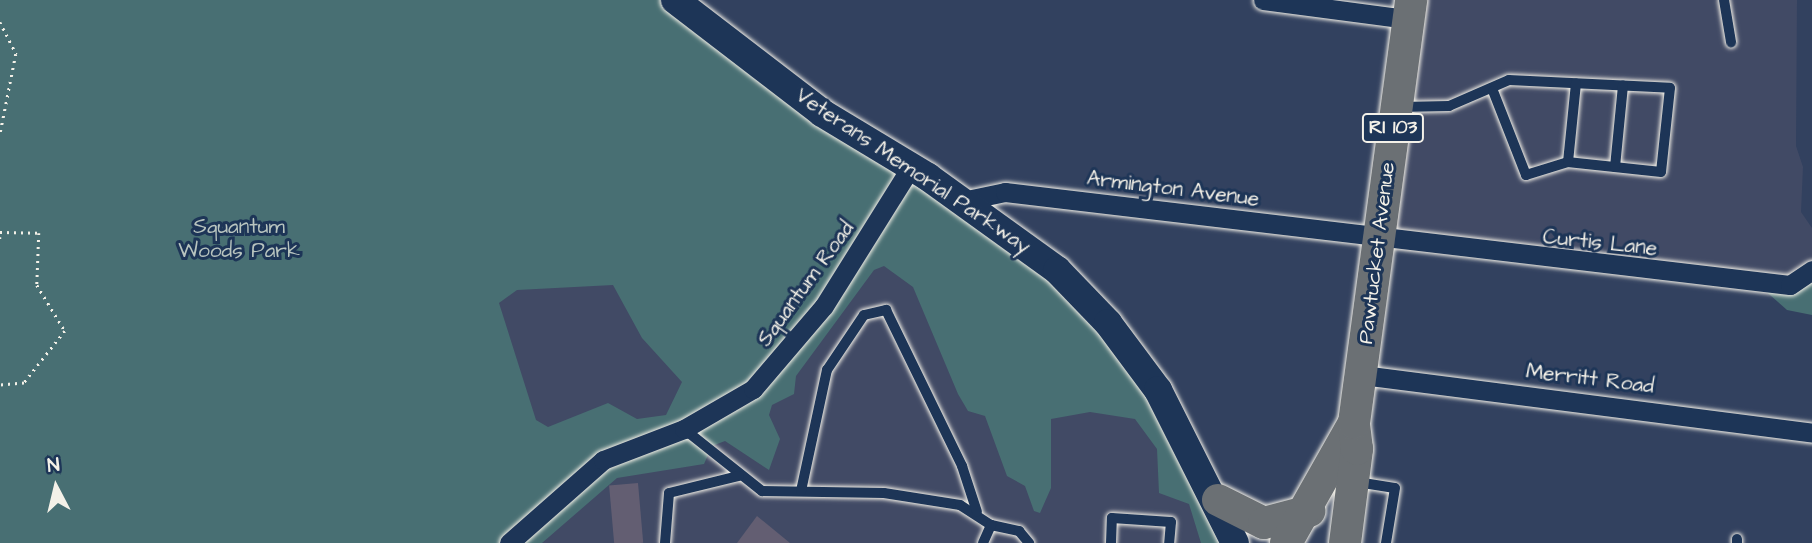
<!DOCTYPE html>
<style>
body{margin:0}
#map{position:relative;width:1812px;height:543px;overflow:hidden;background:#32415f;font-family:"Architects Daughter",sans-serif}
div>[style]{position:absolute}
.built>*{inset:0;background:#414a65}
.green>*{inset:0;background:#486f73}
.building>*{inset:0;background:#635e72;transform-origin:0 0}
.path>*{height:2.5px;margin-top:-1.25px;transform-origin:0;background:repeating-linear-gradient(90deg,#f4f1e8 0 2px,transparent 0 7px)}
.roads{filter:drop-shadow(0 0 2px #f4f1e8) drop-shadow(0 0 2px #f4f1e8)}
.service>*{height:10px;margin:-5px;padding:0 5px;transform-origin:5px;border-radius:5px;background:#1d3557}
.minor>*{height:19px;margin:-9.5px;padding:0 9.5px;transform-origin:9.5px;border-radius:9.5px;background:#1d3557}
.secondary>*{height:28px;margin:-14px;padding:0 14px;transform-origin:14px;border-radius:14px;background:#1d3557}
.primary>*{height:32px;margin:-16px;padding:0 16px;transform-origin:16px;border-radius:16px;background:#6b7074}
span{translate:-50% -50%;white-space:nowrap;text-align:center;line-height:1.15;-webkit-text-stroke:6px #1d3557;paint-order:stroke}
.shield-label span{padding:2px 5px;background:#1d3557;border:2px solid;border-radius:5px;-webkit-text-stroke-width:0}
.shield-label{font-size:19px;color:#f4f1e8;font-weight:700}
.street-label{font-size:21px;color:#f4f1e8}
.park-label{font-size:21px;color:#b8c4bf}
.north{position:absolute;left:21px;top:452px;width:70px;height:70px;-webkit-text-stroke:5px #1d3557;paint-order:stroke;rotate:353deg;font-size:19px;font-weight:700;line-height:28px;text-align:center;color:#f4f1e8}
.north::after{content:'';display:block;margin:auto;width:24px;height:32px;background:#f4f1e8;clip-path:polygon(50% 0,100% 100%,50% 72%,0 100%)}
</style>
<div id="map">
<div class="built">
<div style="clip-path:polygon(1409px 0,1797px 0,1796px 146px,1803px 167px,1801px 212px,1812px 228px,1812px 267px,1804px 282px,1390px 250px)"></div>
<div style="clip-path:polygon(700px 228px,1054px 291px,1189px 483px,1210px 543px,425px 543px,453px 349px,548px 254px)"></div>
</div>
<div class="green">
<div style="clip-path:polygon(evenodd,0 0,675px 0,1108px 322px,1230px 543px,1201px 543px,1189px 504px,1159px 493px,1157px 449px,1135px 419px,1090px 412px,1051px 419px,1051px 488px,1040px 513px,1034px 511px,1025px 486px,1007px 476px,985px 416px,968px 411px,958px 394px,913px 287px,884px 266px,874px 270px,796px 376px,794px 394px,772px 405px,769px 415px,780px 439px,769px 470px,725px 441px,712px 446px,704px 464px,617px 478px,542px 543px,0 543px,0 0,613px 285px,642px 338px,682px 382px,666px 415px,637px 419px,608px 403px,548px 427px,536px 420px,499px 303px,517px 290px,613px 285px)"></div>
<div style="clip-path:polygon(1812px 267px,1812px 315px,1787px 310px,1762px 288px,1799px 285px)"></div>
</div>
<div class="building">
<div style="left:638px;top:483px;width:60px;height:29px;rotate:85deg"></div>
<div style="clip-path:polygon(757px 516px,790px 543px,737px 543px)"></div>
</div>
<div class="path">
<div style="left:0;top:22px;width:36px;rotate:63deg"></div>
<div style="left:16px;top:54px;width:83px;rotate:101.2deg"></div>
<div style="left:0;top:232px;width:39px;rotate:1deg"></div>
<div style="left:39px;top:233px;width:52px;rotate:92.2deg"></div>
<div style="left:37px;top:285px;width:54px;rotate:58.7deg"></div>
<div style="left:65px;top:331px;width:66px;rotate:128.3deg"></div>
<div style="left:24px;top:383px;width:24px;rotate:175deg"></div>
<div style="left:0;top:237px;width:6px;rotate:90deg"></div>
</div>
<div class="roads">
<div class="service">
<div style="left:1724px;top:0;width:43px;rotate:80.5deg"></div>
<div style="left:1400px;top:107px;width:49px;rotate:-1.2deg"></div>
<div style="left:1449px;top:106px;width:65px;rotate:-23.4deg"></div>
<div style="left:1509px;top:80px;width:161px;rotate:2.8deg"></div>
<div style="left:1670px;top:88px;width:84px;rotate:96.1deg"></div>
<div style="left:1661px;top:172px;width:94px;rotate:-173.9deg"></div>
<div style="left:1568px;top:162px;width:44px;rotate:162.8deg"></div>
<div style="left:1526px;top:175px;width:90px;rotate:-111.4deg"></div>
<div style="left:1568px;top:162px;width:79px;rotate:-84.2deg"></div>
<div style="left:1615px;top:167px;width:82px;rotate:-84.4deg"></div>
<div style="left:684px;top:429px;width:100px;rotate:38.5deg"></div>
<div style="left:762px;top:491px;width:122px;rotate:0.9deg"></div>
<div style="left:884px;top:493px;width:77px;rotate:9deg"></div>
<div style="left:960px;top:505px;width:37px;rotate:33deg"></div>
<div style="left:991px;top:525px;width:29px;rotate:12deg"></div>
<div style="left:1019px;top:531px;width:16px;rotate:50deg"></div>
<div style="left:1357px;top:482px;width:38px;rotate:9deg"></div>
<div style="left:1395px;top:488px;width:56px;rotate:99.3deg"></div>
<div style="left:801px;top:491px;width:124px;rotate:-77.9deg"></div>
<div style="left:827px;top:370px;width:66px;rotate:-56.1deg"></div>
<div style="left:864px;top:315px;width:23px;rotate:-13deg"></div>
<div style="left:886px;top:310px;width:174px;rotate:64deg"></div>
<div style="left:962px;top:466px;width:48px;rotate:71.9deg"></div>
<div style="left:665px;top:543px;width:50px;rotate:-85.4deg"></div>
<div style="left:669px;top:493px;width:72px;rotate:-13.7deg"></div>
<div style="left:983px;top:543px;width:20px;rotate:-66deg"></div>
<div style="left:1111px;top:543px;width:25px;rotate:-88deg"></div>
<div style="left:1112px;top:518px;width:59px;rotate:3.9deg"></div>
<div style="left:1171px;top:522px;width:21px;rotate:95deg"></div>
<div style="left:1737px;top:543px;width:4px;rotate:-90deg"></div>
</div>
<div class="minor">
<div style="left:1263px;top:0;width:146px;rotate:7.5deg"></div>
<div style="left:962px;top:201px;width:44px;rotate:-11.8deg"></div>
<div style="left:1005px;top:192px;width:790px;rotate:6.76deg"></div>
<div style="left:1790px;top:285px;width:27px;rotate:-34deg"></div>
<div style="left:1362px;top:375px;width:454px;rotate:7.3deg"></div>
<div style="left:509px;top:543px;width:125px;rotate:-41.4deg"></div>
<div style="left:603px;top:460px;width:87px;rotate:-20.9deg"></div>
<div style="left:684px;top:429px;width:80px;rotate:-30.1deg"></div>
<div style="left:753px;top:389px;width:109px;rotate:-49.5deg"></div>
<div style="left:824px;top:306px;width:164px;rotate:-58deg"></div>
</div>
<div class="secondary">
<div style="left:675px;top:0;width:185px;rotate:37.5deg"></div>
<div style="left:822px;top:113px;width:124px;rotate:31.1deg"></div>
<div style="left:928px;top:177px;width:159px;rotate:35.8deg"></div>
<div style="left:1057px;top:270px;width:74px;rotate:46.1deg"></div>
<div style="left:1108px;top:323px;width:84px;rotate:53.3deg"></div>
<div style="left:1158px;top:390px;width:171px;rotate:63.3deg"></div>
</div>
<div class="primary">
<div style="left:1218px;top:500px;width:51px;rotate:26.6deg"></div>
<div style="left:1264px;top:523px;width:47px;rotate:-14.9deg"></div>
<div style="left:1286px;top:543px;width:138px;rotate:-60.5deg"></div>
<div style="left:1345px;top:543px;width:95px;rotate:-82.7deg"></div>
<div style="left:1357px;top:449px;width:26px;rotate:-97deg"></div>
<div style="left:1354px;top:423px;width:427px;rotate:-82.3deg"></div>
</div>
</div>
<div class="shield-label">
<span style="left:1393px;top:128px">RI 103</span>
</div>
<div class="street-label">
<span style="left:913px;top:171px;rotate:34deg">Veterans Memorial Parkway</span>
<span style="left:1173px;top:189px;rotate:7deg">Armington Avenue</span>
<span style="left:1600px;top:243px;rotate:6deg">Curtis Lane</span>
<span style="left:1377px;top:253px;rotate:-83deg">Pawtucket Avenue</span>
<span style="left:806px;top:284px;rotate:-54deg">Squantum Road</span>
<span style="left:1590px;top:379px;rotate:7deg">Merritt Road</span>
</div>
<div class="park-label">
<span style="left:239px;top:239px">Squantum<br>Woods Park</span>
</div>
<div class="north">N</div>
</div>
